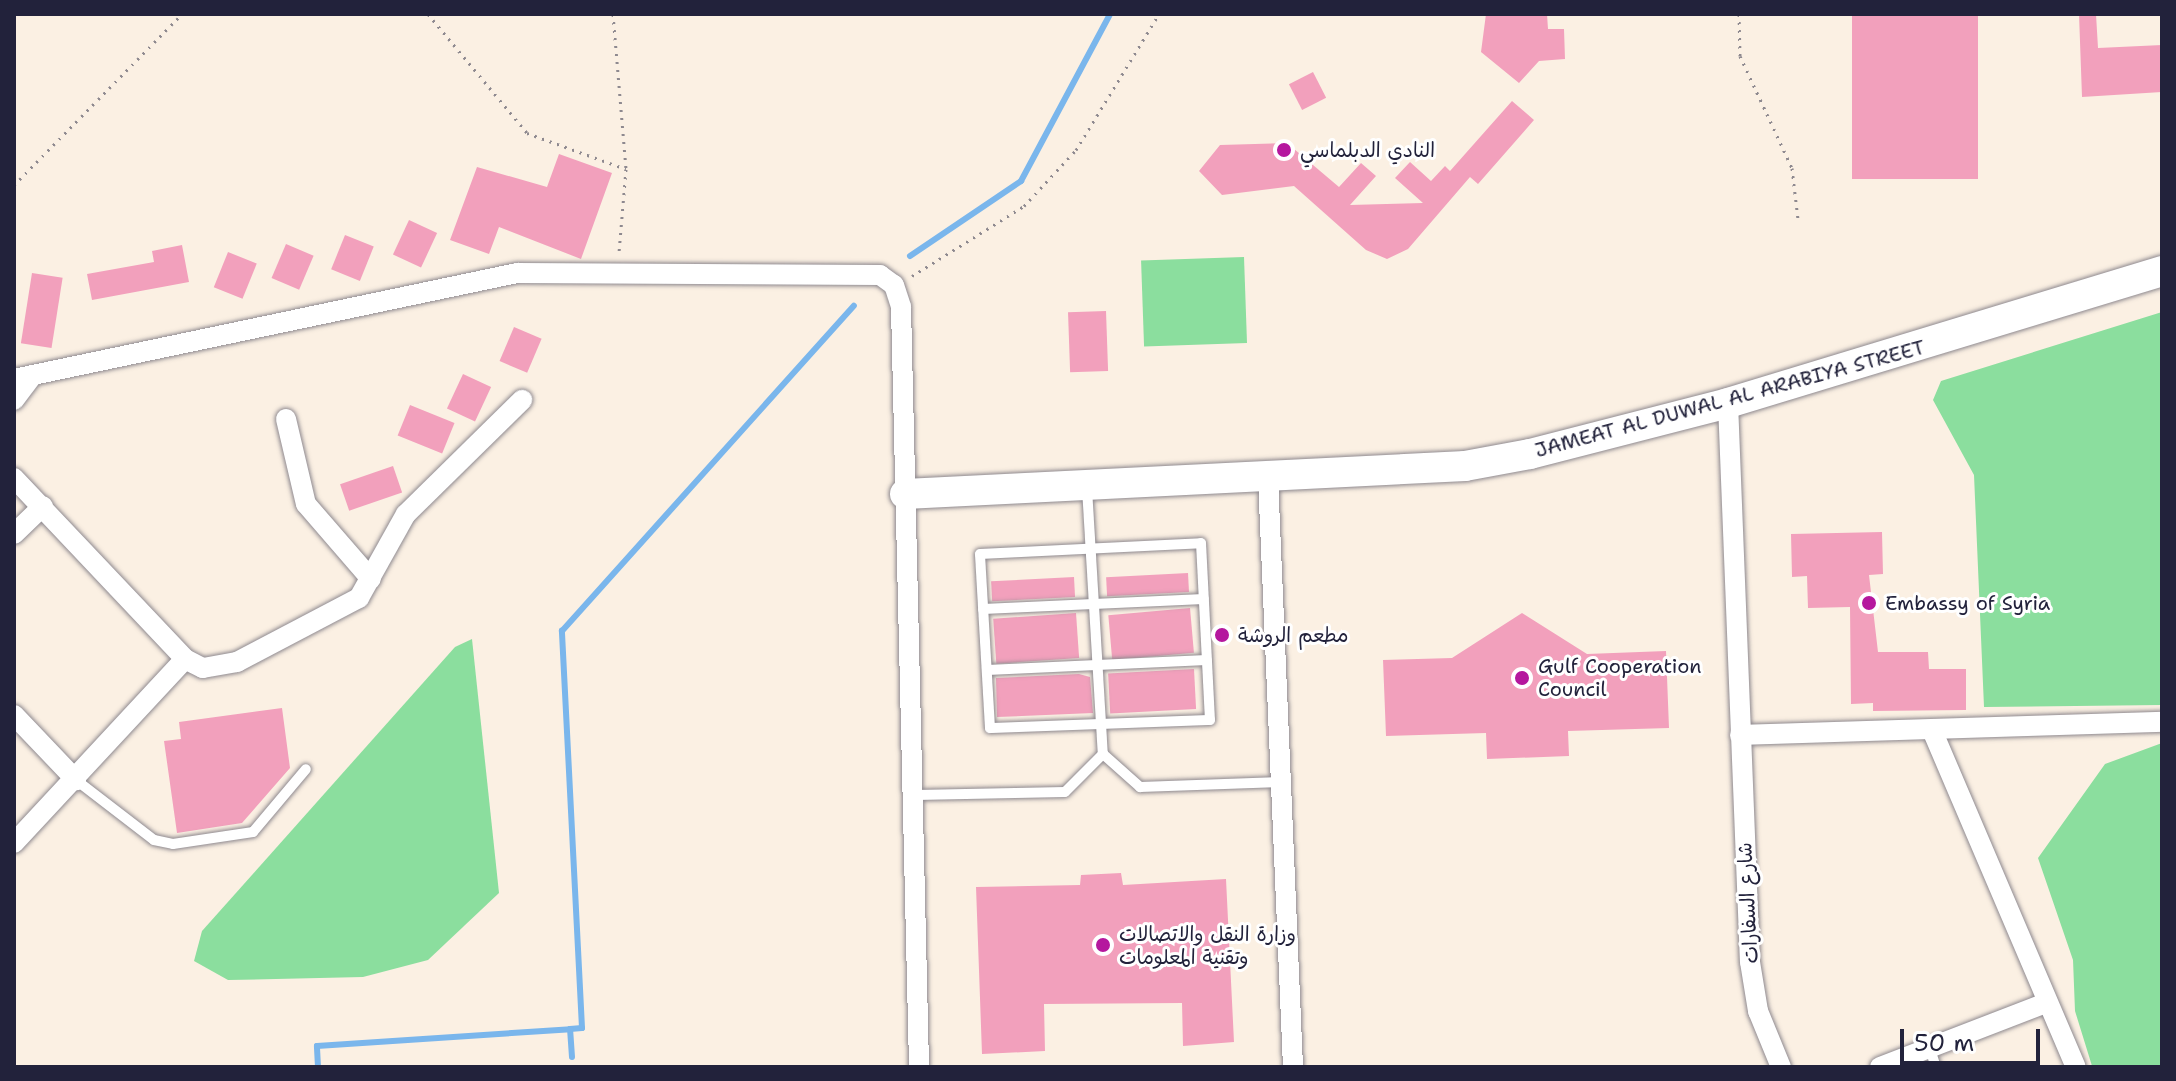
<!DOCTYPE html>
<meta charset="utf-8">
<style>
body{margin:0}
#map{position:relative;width:2176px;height:1081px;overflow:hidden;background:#fbf0e3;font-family:"Shantell Sans","Playpen Sans Arabic",sans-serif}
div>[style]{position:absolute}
.green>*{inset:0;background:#8bde9e;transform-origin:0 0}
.stream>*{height:6px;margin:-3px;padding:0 3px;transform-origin:3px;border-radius:3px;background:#7ab6ec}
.building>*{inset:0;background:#f2a0bc;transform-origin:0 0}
.path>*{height:3px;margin-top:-1.5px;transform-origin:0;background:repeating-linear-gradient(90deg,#8e898f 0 2px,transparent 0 8px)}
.roads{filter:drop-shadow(0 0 2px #8e898f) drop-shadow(0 0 2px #8e898f)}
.lane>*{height:10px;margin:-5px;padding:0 5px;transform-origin:5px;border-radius:5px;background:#fff}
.street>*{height:20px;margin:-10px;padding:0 10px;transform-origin:10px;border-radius:10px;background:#fff}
.secondary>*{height:30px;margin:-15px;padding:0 15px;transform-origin:15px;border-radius:15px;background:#fff}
.dots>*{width:22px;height:22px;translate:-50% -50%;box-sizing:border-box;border:4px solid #fff;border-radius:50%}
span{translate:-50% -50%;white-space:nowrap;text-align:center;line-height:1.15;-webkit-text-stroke:6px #fff;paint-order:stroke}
.poi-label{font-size:20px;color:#22223b}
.left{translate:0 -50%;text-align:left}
.street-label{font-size:20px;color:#22223b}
.frame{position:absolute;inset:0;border:16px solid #22223b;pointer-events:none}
.scale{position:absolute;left:1900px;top:1029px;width:140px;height:36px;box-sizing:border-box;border:4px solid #22223b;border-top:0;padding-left:10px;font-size:24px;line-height:28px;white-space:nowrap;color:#22223b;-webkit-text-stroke:6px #fff;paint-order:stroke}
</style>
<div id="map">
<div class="green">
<div style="left:1244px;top:257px;width:86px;height:103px;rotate:88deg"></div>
<div style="clip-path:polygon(2162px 312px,2162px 705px,1984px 707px,1974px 475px,1933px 400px,1941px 381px)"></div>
<div style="clip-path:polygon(472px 639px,499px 893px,428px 960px,363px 977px,228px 980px,194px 961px,202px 931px,455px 647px)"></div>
<div style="clip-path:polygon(2162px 743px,2162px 1067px,2092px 1066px,2075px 1011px,2073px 960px,2038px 858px,2105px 764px)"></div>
</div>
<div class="stream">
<div style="left:910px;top:256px;width:134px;rotate:-34deg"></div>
<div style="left:1021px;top:181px;width:189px;rotate:-61.9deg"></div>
<div style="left:572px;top:1057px;width:28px;rotate:-94deg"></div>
<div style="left:570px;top:1029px;width:12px;rotate:-5deg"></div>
<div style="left:582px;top:1028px;width:398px;rotate:-92.9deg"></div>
<div style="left:562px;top:631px;width:437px;rotate:-48.1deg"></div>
<div style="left:318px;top:1067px;width:21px;rotate:-93deg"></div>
<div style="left:317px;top:1046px;width:254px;rotate:-3.8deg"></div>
</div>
<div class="building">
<div style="clip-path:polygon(1486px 14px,1547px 14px,1548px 29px,1564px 29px,1565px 59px,1539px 61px,1519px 83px,1481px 52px)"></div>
<div style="left:1852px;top:14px;width:126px;height:165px"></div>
<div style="clip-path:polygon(2079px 14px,2096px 14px,2098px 48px,2162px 45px,2162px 92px,2082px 97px)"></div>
<div style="left:1313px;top:72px;width:29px;height:27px;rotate:63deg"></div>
<div style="clip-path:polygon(1512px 101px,1534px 120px,1478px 184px,1470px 177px,1408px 249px,1387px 259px,1366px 250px,1294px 186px,1222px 195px,1199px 171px,1220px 145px,1287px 143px,1339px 187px,1361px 163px,1376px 176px,1350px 205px,1423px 203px,1395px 178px,1410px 162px,1431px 181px,1445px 166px,1450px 171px)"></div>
<div style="clip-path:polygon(559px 154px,612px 173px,581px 259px,499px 227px,489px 254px,450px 240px,477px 167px,547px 187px)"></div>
<div style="left:409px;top:220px;width:31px;height:38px;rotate:25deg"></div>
<div style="left:345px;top:235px;width:31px;height:37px;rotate:22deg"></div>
<div style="left:286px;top:244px;width:30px;height:37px;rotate:23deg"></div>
<div style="clip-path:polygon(182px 245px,189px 282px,92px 300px,87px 274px,154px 262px,152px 251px)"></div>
<div style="left:228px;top:252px;width:31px;height:38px;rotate:22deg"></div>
<div style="left:32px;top:273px;width:31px;height:71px;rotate:9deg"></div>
<div style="left:1106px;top:311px;width:60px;height:38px;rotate:88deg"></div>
<div style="left:514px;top:327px;width:30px;height:37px;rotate:23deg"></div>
<div style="left:463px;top:374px;width:31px;height:38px;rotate:25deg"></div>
<div style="left:410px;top:405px;width:48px;height:33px;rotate:22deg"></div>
<div style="left:393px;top:466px;width:28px;height:56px;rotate:71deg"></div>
<div style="clip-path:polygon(1882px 532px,1883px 574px,1869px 575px,1878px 652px,1928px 652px,1929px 669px,1966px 669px,1966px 710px,1873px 711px,1873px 703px,1851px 704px,1850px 607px,1808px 608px,1807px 576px,1792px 577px,1791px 534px)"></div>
<div style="left:1188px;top:573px;width:19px;height:82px;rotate:87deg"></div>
<div style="left:1074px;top:577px;width:20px;height:83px;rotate:87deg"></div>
<div style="left:1190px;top:608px;width:45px;height:82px;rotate:85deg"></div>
<div style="left:1076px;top:613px;width:45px;height:83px;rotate:86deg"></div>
<div style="clip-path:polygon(1522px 613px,1587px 654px,1666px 651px,1669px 728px,1568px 731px,1569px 756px,1487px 759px,1486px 733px,1386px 736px,1383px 660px,1452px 658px)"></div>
<div style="left:1194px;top:669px;width:40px;height:86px;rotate:87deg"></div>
<div style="clip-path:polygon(1079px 674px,1090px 677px,1093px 713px,997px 717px,996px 678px)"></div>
<div style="clip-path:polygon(282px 708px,290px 768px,242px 823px,177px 833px,164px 741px,181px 739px,179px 722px)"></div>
<div style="clip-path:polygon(1121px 873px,1123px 885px,1226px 879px,1234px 1042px,1183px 1046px,1182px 1003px,1044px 1004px,1045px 1051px,982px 1054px,976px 887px,1080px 885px,1081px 875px)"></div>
</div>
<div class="path">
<div style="left:428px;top:14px;width:155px;rotate:50.2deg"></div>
<div style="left:527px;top:133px;width:105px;rotate:20deg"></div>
<div style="left:613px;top:14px;width:156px;rotate:85.2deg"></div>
<div style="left:626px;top:169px;width:84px;rotate:94.8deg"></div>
<div style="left:1739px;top:14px;width:42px;rotate:88.6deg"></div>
<div style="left:1740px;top:56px;width:123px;rotate:65.1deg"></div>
<div style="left:1792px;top:168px;width:51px;rotate:83.3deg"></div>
<div style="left:14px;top:185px;width:240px;rotate:-45.5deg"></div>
<div style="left:912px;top:276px;width:132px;rotate:-32deg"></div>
<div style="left:1024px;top:206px;width:76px;rotate:-47.1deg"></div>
<div style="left:1076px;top:150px;width:159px;rotate:-58.6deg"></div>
</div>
<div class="roads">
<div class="lane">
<div style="left:1087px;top:488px;width:266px;rotate:86.6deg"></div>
<div style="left:1103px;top:754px;width:50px;rotate:41.7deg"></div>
<div style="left:1140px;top:787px;width:141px;rotate:-2deg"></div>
<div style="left:1201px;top:543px;width:177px;rotate:87.1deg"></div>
<div style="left:1210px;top:720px;width:220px;rotate:177.9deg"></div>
<div style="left:990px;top:728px;width:174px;rotate:-93.3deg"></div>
<div style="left:980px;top:554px;width:221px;rotate:-2.8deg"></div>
<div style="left:983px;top:609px;width:221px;rotate:-2.6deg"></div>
<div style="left:987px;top:670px;width:220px;rotate:-2.6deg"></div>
<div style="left:76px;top:780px;width:98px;rotate:37.6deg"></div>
<div style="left:154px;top:840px;width:19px;rotate:12deg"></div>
<div style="left:173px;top:844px;width:81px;rotate:-8.5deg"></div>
<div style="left:253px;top:832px;width:82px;rotate:-49.9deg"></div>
<div style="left:916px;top:795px;width:149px;rotate:-1.2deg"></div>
<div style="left:1065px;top:792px;width:54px;rotate:-45deg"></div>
<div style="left:1930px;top:1049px;width:19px;rotate:72deg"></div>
</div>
<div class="street">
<div style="left:14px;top:379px;width:514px;rotate:-11.9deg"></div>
<div style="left:517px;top:273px;width:363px;rotate:0.3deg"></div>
<div style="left:880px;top:275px;width:17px;rotate:36deg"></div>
<div style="left:894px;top:285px;width:23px;rotate:72deg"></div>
<div style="left:901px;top:307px;width:760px;rotate:88.64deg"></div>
<div style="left:14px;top:400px;width:31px;rotate:-53deg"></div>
<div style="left:1728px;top:403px;width:559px;rotate:87.75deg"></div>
<div style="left:1750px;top:962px;width:50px;rotate:80.7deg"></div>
<div style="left:1758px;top:1011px;width:61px;rotate:67.7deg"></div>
<div style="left:286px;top:419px;width:87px;rotate:76.8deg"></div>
<div style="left:306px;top:504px;width:99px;rotate:49.1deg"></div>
<div style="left:14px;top:478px;width:249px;rotate:46.6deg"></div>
<div style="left:185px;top:659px;width:20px;rotate:27deg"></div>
<div style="left:203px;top:668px;width:35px;rotate:-10deg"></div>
<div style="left:237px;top:662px;width:138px;rotate:-27.7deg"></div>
<div style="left:359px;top:598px;width:96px;rotate:-60.8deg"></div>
<div style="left:406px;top:514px;width:163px;rotate:-44.5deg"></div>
<div style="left:1268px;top:478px;width:590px;rotate:87.57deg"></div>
<div style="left:14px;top:534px;width:40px;rotate:-44deg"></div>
<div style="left:14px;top:715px;width:90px;rotate:46.4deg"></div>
<div style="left:1932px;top:730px;width:366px;rotate:66.9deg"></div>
<div style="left:1740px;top:735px;width:422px;rotate:-1.8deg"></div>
<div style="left:14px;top:843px;width:251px;rotate:-47.1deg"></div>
<div style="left:1880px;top:1067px;width:175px;rotate:-21.1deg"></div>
</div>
<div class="secondary">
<div style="left:905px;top:494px;width:561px;rotate:-2.86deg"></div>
<div style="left:1465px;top:466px;width:66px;rotate:-10.5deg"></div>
<div style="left:1530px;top:454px;width:204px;rotate:-14.4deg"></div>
<div style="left:1728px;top:403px;width:454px;rotate:-16.9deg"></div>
</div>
</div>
<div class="dots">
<div style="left:1284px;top:150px;background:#b5179e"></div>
<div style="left:1869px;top:603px;background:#b5179e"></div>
<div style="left:1222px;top:635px;background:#b5179e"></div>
<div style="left:1522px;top:678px;background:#b5179e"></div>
<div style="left:1103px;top:945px;background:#b5179e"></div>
</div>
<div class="poi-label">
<span class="left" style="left:1300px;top:150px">النادي الدبلماسي</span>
<span class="left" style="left:1885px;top:603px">Embassy of Syria</span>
<span class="left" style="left:1238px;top:635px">مطعم الروشة</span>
<span class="left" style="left:1538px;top:678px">Gulf Cooperation<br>Council</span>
<span class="left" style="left:1119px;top:946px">وزارة النقل والاتصالات<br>وتقنية المعلومات</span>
</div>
<div class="street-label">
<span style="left:1730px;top:399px;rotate:-15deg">JAMEAT AL DUWAL AL ARABIYA STREET</span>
<span style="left:1748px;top:903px;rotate:-93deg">شارع السفارات</span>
</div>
<div class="frame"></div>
<div class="scale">50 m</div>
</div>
